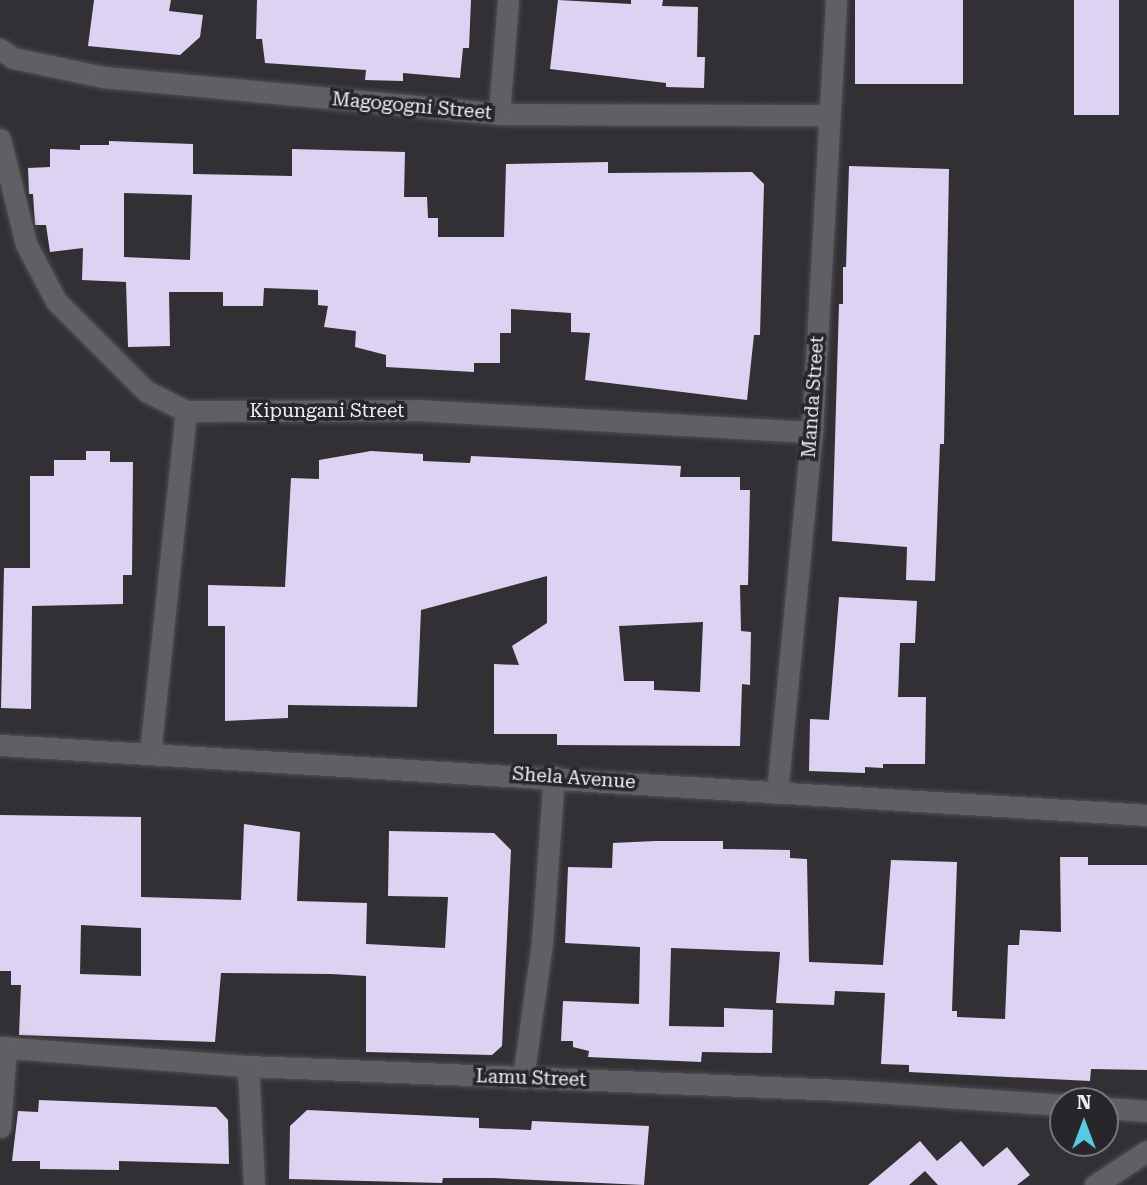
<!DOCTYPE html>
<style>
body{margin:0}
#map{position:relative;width:1147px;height:1185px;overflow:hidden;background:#323035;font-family:"Roboto Serif",serif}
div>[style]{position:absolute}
.building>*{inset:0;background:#dcd3f2;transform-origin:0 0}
.roads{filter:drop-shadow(0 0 2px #504f54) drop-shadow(0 0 2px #504f54)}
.street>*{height:21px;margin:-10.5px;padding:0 10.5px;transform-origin:10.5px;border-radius:10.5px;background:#605f64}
span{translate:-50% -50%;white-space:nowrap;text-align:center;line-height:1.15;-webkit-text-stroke:7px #28262b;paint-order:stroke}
.street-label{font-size:19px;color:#eeedf0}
.north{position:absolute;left:1049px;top:1087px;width:70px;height:70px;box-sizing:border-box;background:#28262b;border:2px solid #77767a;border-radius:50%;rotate:0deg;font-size:19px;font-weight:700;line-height:28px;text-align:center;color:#eeedf0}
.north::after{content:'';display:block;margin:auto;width:24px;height:32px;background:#58c9e3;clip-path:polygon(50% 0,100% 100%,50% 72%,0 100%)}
</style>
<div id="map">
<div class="building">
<div style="clip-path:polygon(94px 0,171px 0,169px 11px,203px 15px,200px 37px,180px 55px,88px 46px)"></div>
<div style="clip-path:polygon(257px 0,471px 0,469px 48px,463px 48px,460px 78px,403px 73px,403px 81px,365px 80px,366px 70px,265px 63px,262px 39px,256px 39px)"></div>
<div style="clip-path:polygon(558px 0,631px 4px,631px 0,663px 0,662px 6px,698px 7px,697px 57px,705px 57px,704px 88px,666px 87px,666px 83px,550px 69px)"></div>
<div style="left:855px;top:0;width:108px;height:84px"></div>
<div style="left:1074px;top:0;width:45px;height:115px"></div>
<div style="clip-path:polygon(evenodd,109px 141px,193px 144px,193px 174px,292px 176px,292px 149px,405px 152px,404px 197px,427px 197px,428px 218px,438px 218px,438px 237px,504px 237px,506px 164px,608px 162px,608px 173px,752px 172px,764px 184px,760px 335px,754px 335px,747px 400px,585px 380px,590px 333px,571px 332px,571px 313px,511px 309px,511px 333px,500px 333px,500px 363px,474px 363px,474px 372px,386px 367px,386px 355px,355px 347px,356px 331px,324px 327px,328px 306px,318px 305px,318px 290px,264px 288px,263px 306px,223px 306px,223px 292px,169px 292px,170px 346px,128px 347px,126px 282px,82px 280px,83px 248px,50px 252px,46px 225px,35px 225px,33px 194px,29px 194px,28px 168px,50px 167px,50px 149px,80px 150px,80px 145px,109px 145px,109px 141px,124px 193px,192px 195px,190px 260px,124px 257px,124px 193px)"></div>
<div style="clip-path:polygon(849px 166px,949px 169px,944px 444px,940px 444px,935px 581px,906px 580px,907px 547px,832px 541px,839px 304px,843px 304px,843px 267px,846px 267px)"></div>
<div style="clip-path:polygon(86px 451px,110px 451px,110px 462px,133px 462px,132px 575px,123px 575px,123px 604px,32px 606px,31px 709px,1px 708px,4px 568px,30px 568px,30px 476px,54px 476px,54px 460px,86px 460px)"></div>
<div style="clip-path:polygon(evenodd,371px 451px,423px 454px,423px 461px,470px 463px,471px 456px,681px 466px,680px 477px,740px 477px,740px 490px,750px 490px,748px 585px,740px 585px,741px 631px,751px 632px,750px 685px,742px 684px,740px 746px,557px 745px,557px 734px,494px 734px,494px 664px,519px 665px,512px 646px,547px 623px,547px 576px,421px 610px,417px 707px,288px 705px,288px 718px,225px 721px,225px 626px,208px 626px,208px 585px,285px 587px,291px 478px,319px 479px,319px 460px,371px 451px,703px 622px,700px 692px,654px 690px,654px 681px,624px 681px,619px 626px,703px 622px)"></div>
<div style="clip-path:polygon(839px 597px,917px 601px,915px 643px,900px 643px,898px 697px,926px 697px,925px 764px,883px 764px,883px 768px,865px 767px,865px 773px,809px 771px,810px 719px,829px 720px)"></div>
<div style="clip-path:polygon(evenodd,0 815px,141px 817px,141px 897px,241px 900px,244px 824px,300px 832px,297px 901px,367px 903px,366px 944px,445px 948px,448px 897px,388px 896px,389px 831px,494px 833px,511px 850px,502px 1046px,492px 1055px,366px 1052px,366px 976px,331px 974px,221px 973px,215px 1042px,19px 1035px,21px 985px,11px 985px,11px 971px,0 971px,0 815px,81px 925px,141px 928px,141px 976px,80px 974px,81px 925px)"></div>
<div style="clip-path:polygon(655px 841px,723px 841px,723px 849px,790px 850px,790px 858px,807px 859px,809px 962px,883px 965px,891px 860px,957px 862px,952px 1011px,957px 1011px,957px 1017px,1005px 1019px,1008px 945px,1019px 945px,1020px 930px,1061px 932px,1060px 857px,1088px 857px,1088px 865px,1147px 865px,1147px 1070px,1091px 1069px,1090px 1081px,909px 1072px,909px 1065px,881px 1064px,885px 993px,835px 991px,834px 1005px,776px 1003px,780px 952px,671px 948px,669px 1026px,724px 1027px,724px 1008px,773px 1010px,772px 1053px,702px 1052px,701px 1062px,588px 1057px,589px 1051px,573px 1047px,573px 1041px,561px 1041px,563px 1001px,639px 1004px,640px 947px,565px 943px,568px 867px,612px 868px,613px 843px)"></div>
<div style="clip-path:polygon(39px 1100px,216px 1107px,228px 1120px,229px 1164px,119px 1161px,119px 1170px,40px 1169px,40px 1161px,12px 1161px,18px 1111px,38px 1112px)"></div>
<div style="clip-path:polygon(307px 1110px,479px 1118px,479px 1128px,531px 1130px,532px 1121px,649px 1126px,644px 1185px,493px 1178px,443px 1178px,442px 1183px,289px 1179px,290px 1126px)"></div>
<div style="clip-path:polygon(920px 1141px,937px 1161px,961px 1141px,983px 1167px,1007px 1147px,1030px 1175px,1017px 1185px,938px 1185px,925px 1171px,909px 1185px,868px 1185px)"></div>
</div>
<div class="roads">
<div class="street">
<div style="left:0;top:49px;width:16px;rotate:35deg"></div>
<div style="left:13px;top:58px;width:92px;rotate:11.9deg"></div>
<div style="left:103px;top:77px;width:398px;rotate:5.3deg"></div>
<div style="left:499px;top:114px;width:330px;rotate:0.2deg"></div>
<div style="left:499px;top:114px;width:114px;rotate:-85.5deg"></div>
<div style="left:0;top:139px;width:108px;rotate:76.1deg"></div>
<div style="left:26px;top:244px;width:64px;rotate:62.2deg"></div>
<div style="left:56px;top:301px;width:127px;rotate:45deg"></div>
<div style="left:146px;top:391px;width:45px;rotate:26.6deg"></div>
<div style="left:186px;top:411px;width:230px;rotate:-0.2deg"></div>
<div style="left:416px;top:410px;width:397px;rotate:3.2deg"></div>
<div style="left:0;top:745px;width:1149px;rotate:3.49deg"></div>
<div style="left:150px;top:754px;width:345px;rotate:-84deg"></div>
<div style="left:777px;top:793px;width:363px;rotate:-84.5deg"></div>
<div style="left:812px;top:432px;width:433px;rotate:-86.8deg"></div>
<div style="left:0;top:1047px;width:249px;rotate:4.4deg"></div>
<div style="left:248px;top:1066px;width:596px;rotate:2.31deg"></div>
<div style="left:844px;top:1090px;width:220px;rotate:3.9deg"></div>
<div style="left:248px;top:1066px;width:119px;rotate:87.1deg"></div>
<div style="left:523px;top:1078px;width:137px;rotate:-82deg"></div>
<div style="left:542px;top:942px;width:166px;rotate:-85.9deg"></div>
<div style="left:1105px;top:1108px;width:42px;rotate:4.1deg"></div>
<div style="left:0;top:1127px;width:80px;rotate:-85.7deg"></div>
<div style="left:1095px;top:1185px;width:62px;rotate:-33.2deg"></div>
</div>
</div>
<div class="street-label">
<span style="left:412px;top:106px;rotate:5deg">Magogogni Street</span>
<span style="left:813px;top:397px;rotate:-86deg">Manda Street</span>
<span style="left:327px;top:411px">Kipungani Street</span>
<span style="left:574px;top:778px;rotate:4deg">Shela Avenue</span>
<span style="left:531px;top:1078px;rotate:2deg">Lamu Street</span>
</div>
<div class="north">N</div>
</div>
